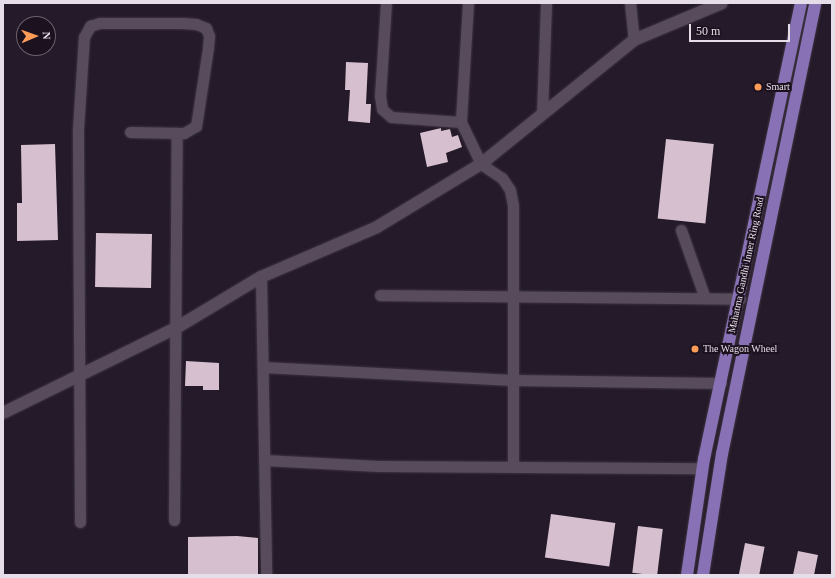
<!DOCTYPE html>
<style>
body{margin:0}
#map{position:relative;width:835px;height:578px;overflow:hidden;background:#251a29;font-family:"Times New Roman",serif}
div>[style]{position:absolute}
.building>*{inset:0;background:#d6c0cf;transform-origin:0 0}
.roads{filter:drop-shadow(0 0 1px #3d3541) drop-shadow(0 0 1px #3d3541)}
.minor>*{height:11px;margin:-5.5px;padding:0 5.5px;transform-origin:5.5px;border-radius:5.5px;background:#574b5c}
.tertiary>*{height:12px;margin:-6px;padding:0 6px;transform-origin:6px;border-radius:6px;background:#574b5c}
.primary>*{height:12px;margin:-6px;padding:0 6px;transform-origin:6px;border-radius:6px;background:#8971b5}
.dots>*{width:11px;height:11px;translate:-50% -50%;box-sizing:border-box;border:2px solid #1b111f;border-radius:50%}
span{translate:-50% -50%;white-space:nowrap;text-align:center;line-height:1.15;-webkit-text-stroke:4px #1b111f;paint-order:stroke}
.poi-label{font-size:10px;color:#e5dee8}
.left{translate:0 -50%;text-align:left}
.street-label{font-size:10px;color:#e5dee8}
.frame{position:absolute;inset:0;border:4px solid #e5dee8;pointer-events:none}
.north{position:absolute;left:16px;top:16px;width:40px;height:40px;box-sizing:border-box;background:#1b111f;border:1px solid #6c636f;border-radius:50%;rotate:88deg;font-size:11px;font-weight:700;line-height:16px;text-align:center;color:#e5dee8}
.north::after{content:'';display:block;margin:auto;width:14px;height:18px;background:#fe9c58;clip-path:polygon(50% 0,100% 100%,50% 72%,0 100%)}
.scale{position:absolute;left:689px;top:24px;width:101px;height:18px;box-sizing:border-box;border:2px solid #e5dee8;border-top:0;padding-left:5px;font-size:12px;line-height:14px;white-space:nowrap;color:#e5dee8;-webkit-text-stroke:3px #1b111f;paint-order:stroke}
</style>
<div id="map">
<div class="building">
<div style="clip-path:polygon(346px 62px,368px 63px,366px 104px,371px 104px,370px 123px,348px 121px,350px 90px,345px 90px)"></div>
<div style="clip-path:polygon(441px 128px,441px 131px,450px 129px,452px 137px,458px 135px,462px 147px,446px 153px,448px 162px,427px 167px,420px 133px)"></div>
<div style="left:666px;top:139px;width:48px;height:80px;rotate:6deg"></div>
<div style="clip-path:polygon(55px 144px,58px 240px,17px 241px,17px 203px,22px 203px,21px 145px)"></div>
<div style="left:96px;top:233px;width:56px;height:54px;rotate:1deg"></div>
<div style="clip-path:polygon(186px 361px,219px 363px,219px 390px,203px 390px,203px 386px,185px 386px)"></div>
<div style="left:551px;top:514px;width:65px;height:44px;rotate:8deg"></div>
<div style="left:638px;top:526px;width:25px;height:47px;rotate:7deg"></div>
<div style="clip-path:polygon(237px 536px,258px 538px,258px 575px,188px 575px,188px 537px)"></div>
<div style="left:745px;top:543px;width:20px;height:33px;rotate:11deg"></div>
<div style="clip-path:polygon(798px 551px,818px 555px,814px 575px,793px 575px)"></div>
</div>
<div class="roads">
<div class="minor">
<div style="left:386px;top:3px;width:93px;rotate:93.7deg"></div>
<div style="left:380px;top:96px;width:13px;rotate:81deg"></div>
<div style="left:382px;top:109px;width:12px;rotate:42deg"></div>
<div style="left:391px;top:117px;width:70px;rotate:4.1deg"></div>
<div style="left:468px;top:3px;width:119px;rotate:93.4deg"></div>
<div style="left:461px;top:122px;width:47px;rotate:64.5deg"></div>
<div style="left:481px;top:164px;width:25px;rotate:34deg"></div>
<div style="left:502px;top:178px;width:14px;rotate:56deg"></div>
<div style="left:510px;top:190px;width:15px;rotate:79deg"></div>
<div style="left:513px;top:205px;width:262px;rotate:90deg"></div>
<div style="left:630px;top:3px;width:37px;rotate:84deg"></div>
<div style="left:542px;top:114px;width:111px;rotate:-87.9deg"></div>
<div style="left:681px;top:230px;width:72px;rotate:70.6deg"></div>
<div style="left:261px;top:277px;width:298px;rotate:89deg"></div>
<div style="left:380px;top:295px;width:360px;rotate:0.6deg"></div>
<div style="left:263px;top:367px;width:250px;rotate:3deg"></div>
<div style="left:513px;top:380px;width:208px;rotate:0.8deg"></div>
<div style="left:264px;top:460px;width:114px;rotate:3deg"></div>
<div style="left:378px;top:466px;width:324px;rotate:0.4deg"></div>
<div style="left:174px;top:520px;width:387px;rotate:-89.6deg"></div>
<div style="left:80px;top:522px;width:393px;rotate:-90.3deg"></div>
<div style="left:78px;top:129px;width:92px;rotate:-86.3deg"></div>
<div style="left:84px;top:37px;width:13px;rotate:-61deg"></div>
<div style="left:90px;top:26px;width:10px;rotate:-17deg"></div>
<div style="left:100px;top:23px;width:82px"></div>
<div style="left:182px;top:23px;width:14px;rotate:4deg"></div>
<div style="left:196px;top:24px;width:11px;rotate:22deg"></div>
<div style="left:206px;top:28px;width:9px;rotate:69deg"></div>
<div style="left:209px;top:36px;width:12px;rotate:95deg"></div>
<div style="left:208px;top:48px;width:79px;rotate:98.7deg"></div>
<div style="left:196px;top:126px;width:14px;rotate:150deg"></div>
<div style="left:184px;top:133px;width:54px;rotate:-178.9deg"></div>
</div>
<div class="tertiary">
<div style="left:3px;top:413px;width:193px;rotate:-26.2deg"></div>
<div style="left:176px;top:328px;width:99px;rotate:-31deg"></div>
<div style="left:261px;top:277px;width:126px;rotate:-23.3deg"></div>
<div style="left:377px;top:227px;width:122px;rotate:-31.2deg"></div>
<div style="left:481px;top:164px;width:197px;rotate:-39deg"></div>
<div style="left:634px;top:40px;width:95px;rotate:-22.8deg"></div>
</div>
<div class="primary">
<div style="left:687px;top:575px;width:117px;rotate:-81.7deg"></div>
<div style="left:704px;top:459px;width:466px;rotate:-78deg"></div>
<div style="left:703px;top:575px;width:122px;rotate:-81.1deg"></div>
<div style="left:722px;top:454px;width:460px;rotate:-78.3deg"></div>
</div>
</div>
<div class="dots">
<div style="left:758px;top:87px;background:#fe9c58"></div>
<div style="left:695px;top:349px;background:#fe9c58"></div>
</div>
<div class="poi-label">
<span class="left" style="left:766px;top:87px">Smart</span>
<span class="left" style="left:703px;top:349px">The Wagon Wheel</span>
</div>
<div class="street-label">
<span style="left:746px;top:265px;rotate:-78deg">Mahatma Gandhi Inner Ring Road</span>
</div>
<div class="frame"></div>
<div class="north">N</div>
<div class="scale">50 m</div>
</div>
